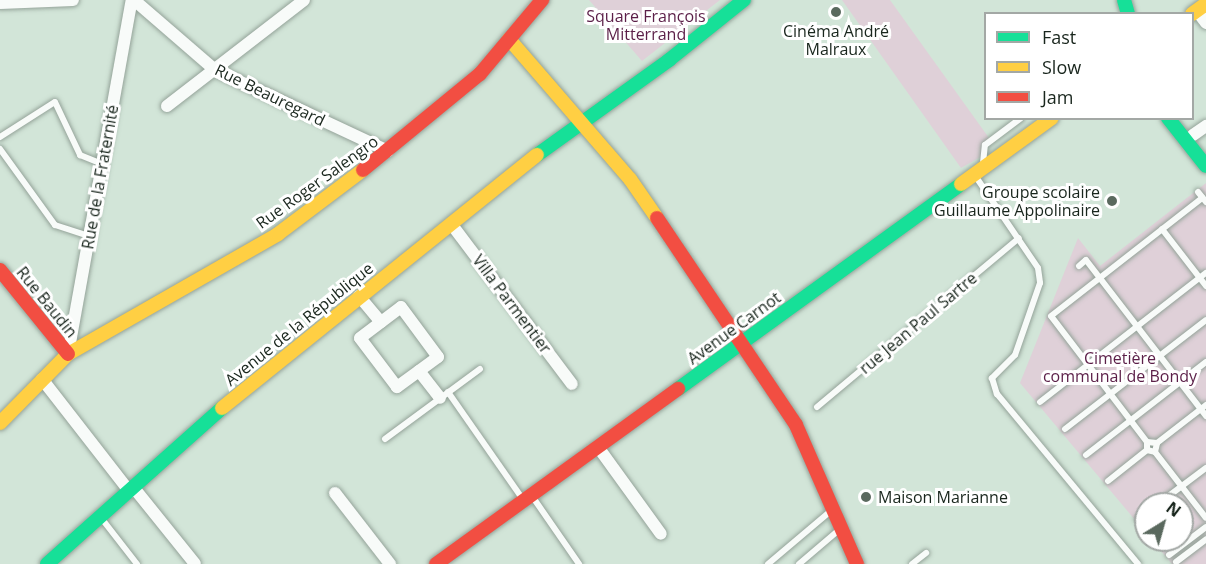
<!DOCTYPE html>
<meta charset="utf-8">
<style>
body{margin:0}
#map{position:relative;width:1206px;height:564px;overflow:hidden;background:#d2e5d8;font-family:"Open Sans",sans-serif}
div>[style]{position:absolute}
.green>*{inset:0;background:#dfd0d8}
.roads{filter:drop-shadow(0 0 2px #94a399) drop-shadow(0 0 2px #94a399)}
.lane>*{height:6px;margin:-3px;padding:0 3px;transform-origin:3px;border-radius:3px;background:#f8fbf9}
.street>*{height:12px;margin:-6px;padding:0 6px;transform-origin:6px;border-radius:6px;background:#f8fbf9}
.fast>*{height:14px;margin:-7px;padding:0 7px;transform-origin:7px;border-radius:7px;background:#16e098}
.slow>*{height:14px;margin:-7px;padding:0 7px;transform-origin:7px;border-radius:7px;background:#ffcf43}
.jam>*{height:14px;margin:-7px;padding:0 7px;transform-origin:7px;border-radius:7px;background:#f24e42}
.dots>*{width:16px;height:16px;translate:-50% -50%;box-sizing:border-box;border:3px solid #fff;border-radius:50%}
span{translate:-50% -50%;white-space:nowrap;text-align:center;line-height:1.15;-webkit-text-stroke:6px #fff;paint-order:stroke}
.park-label{font-size:16px;color:#5b1f48}
.poi-label{font-size:16px;color:#19261d}
.right{translate:-100% -50%;text-align:right}
.left{translate:0 -50%;text-align:left}
.street-label{font-size:16px;color:#19261d}
.legend{position:absolute;left:984px;top:12px;width:210px;height:108px;box-sizing:border-box;background:#fff;border:2px solid #a3a8a5;margin:0;padding:8px 10px;list-style:none;font-size:18px;color:#19261d}
.legend li{display:flex;align-items:center;gap:12px;height:30px}
.legend b{width:30px;border:2px solid #a3a8a5}
.north{position:absolute;left:1134px;top:492px;width:60px;height:60px;box-sizing:border-box;background:#fff;border:2px solid #a3a8a5;border-radius:50%;rotate:37deg;font-size:16px;font-weight:700;line-height:24px;text-align:center;color:#19261d}
.north::after{content:'';display:block;margin:auto;width:21px;height:27px;background:#5a695e;clip-path:polygon(50% 0,100% 100%,50% 72%,0 100%)}
</style>
<div id="map">
<div class="green">
<div style="clip-path:polygon(589px 0,720px 0,642px 61px)"></div>
<div style="clip-path:polygon(842px 0,890px 0,989px 138px,984px 155px,961px 168px)"></div>
<div style="clip-path:polygon(1206px 183px,1206px 564px,1172px 564px,1152px 540px,1182px 540px,1182px 504px,1146px 504px,1146px 533px,1020px 383px,1078px 238px,1100px 266px)"></div>
</div>
<div class="roads">
<div class="lane">
<div style="left:0;top:137px;width:65px;rotate:-32.5deg"></div>
<div style="left:55px;top:102px;width:59px;rotate:64.7deg"></div>
<div style="left:80px;top:155px;width:24px;rotate:22deg"></div>
<div style="left:0;top:149px;width:94px;rotate:54.1deg"></div>
<div style="left:55px;top:225px;width:36px;rotate:18deg"></div>
<div style="left:983px;top:163px;width:18px;rotate:-84deg"></div>
<div style="left:985px;top:145px;width:45px;rotate:-36.9deg"></div>
<div style="left:976px;top:177px;width:110px;rotate:55.7deg"></div>
<div style="left:1038px;top:268px;width:15px;rotate:82deg"></div>
<div style="left:1040px;top:283px;width:76px;rotate:109.1deg"></div>
<div style="left:1015px;top:355px;width:33px;rotate:135deg"></div>
<div style="left:992px;top:378px;width:17px;rotate:73deg"></div>
<div style="left:997px;top:394px;width:221px;rotate:50.3deg"></div>
<div style="left:1198px;top:192px;width:13px;rotate:51deg"></div>
<div style="left:1162px;top:229px;width:72px;rotate:52.3deg"></div>
<div style="left:1079px;top:266px;width:9px;rotate:-41deg"></div>
<div style="left:1086px;top:260px;width:197px;rotate:52.4deg"></div>
<div style="left:448px;top:392px;width:129px;rotate:55.1deg"></div>
<div style="left:1040px;top:402px;width:210px;rotate:-37.9deg"></div>
<div style="left:817px;top:407px;width:263px;rotate:-39.9deg"></div>
<div style="left:1065px;top:429px;width:178px;rotate:-37.7deg"></div>
<div style="left:385px;top:439px;width:118px;rotate:-36.4deg"></div>
<div style="left:1147px;top:442px;width:158px;rotate:-127.3deg"></div>
<div style="left:1051px;top:316px;width:192px;rotate:-38deg"></div>
<div style="left:1157px;top:443px;width:10px;rotate:-174deg"></div>
<div style="left:1147px;top:442px;width:8px;rotate:90deg"></div>
<div style="left:1147px;top:450px;width:8px;rotate:14deg"></div>
<div style="left:1155px;top:452px;width:9px;rotate:-77deg"></div>
<div style="left:1157px;top:443px;width:62px;rotate:-37.8deg"></div>
<div style="left:1155px;top:452px;width:83px;rotate:52.3deg"></div>
<div style="left:1086px;top:455px;width:152px;rotate:-37.8deg"></div>
<div style="left:1108px;top:481px;width:50px;rotate:-38.5deg"></div>
<div style="left:532px;top:496px;width:83px;rotate:55.3deg"></div>
<div style="left:1158px;top:504px;width:60px;rotate:-36.9deg"></div>
<div style="left:102px;top:519px;width:57px;rotate:52.1deg"></div>
<div style="left:1138px;top:519px;width:10px;rotate:-37deg"></div>
<div style="left:1169px;top:555px;width:46px;rotate:-37.1deg"></div>
<div style="left:1176px;top:562px;width:38px;rotate:-37deg"></div>
<div style="left:768px;top:564px;width:84px;rotate:-40.2deg"></div>
<div style="left:799px;top:564px;width:54px;rotate:-40.5deg"></div>
<div style="left:912px;top:564px;width:18px;rotate:-38deg"></div>
</div>
<div class="street">
<div style="left:134px;top:0;width:107px;rotate:40.8deg"></div>
<div style="left:215px;top:70px;width:191px;rotate:25.1deg"></div>
<div style="left:0;top:3px;width:73px;rotate:-2.4deg"></div>
<div style="left:1197px;top:11px;width:15px;rotate:53deg"></div>
<div style="left:167px;top:106px;width:173px;rotate:-37.7deg"></div>
<div style="left:1193px;top:135px;width:16px;rotate:-35deg"></div>
<div style="left:452px;top:225px;width:199px;rotate:53deg"></div>
<div style="left:359px;top:296px;width:34px;rotate:50deg"></div>
<div style="left:401px;top:307px;width:62px;rotate:53.5deg"></div>
<div style="left:438px;top:357px;width:51px;rotate:143.8deg"></div>
<div style="left:397px;top:387px;width:61px;rotate:-127.1deg"></div>
<div style="left:360px;top:338px;width:51px;rotate:-37.1deg"></div>
<div style="left:68px;top:354px;width:360px;rotate:-79.8deg"></div>
<div style="left:419px;top:371px;width:34px;rotate:52deg"></div>
<div style="left:42px;top:379px;width:143px;rotate:52.1deg"></div>
<div style="left:598px;top:447px;width:107px;rotate:54.1deg"></div>
<div style="left:134px;top:488px;width:97px;rotate:51.2deg"></div>
<div style="left:335px;top:493px;width:90px;rotate:52.2deg"></div>
</div>
<div class="fast">
<div style="left:1124px;top:0;width:15px;rotate:74deg"></div>
<div style="left:1168px;top:118px;width:61px;rotate:51.6deg"></div>
<div style="left:537px;top:155px;width:163px;rotate:-35.7deg"></div>
<div style="left:669px;top:60px;width:96px;rotate:-38.7deg"></div>
<div style="left:678px;top:389px;width:349px;rotate:-35.9deg"></div>
<div style="left:47px;top:564px;width:234px;rotate:-41.7deg"></div>
</div>
<div class="slow">
<div style="left:1192px;top:14px;width:17px;rotate:-36deg"></div>
<div style="left:509px;top:39px;width:185px;rotate:49.2deg"></div>
<div style="left:630px;top:179px;width:47px;rotate:55.3deg"></div>
<div style="left:961px;top:184px;width:112px;rotate:-36deg"></div>
<div style="left:222px;top:408px;width:404px;rotate:-38.8deg"></div>
<div style="left:0;top:423px;width:97px;rotate:-45.4deg"></div>
<div style="left:68px;top:354px;width:242px;rotate:-29.7deg"></div>
<div style="left:278px;top:234px;width:106px;rotate:-37deg"></div>
</div>
<div class="jam">
<div style="left:363px;top:170px;width:151px;rotate:-39.4deg"></div>
<div style="left:480px;top:74px;width:97px;rotate:-50deg"></div>
<div style="left:657px;top:218px;width:249px;rotate:56.1deg"></div>
<div style="left:796px;top:425px;width:152px;rotate:66.3deg"></div>
<div style="left:0;top:270px;width:108px;rotate:51deg"></div>
<div style="left:436px;top:564px;width:299px;rotate:-35.9deg"></div>
</div>
</div>
<div class="dots">
<div style="left:836px;top:12px;background:#5a695e"></div>
<div style="left:1112px;top:201px;background:#5a695e"></div>
<div style="left:866px;top:497px;background:#5a695e"></div>
</div>
<div class="park-label">
<span style="left:646px;top:25px">Square François<br>Mitterrand</span>
<span style="left:1120px;top:367px">Cimetière<br>communal de Bondy</span>
</div>
<div class="poi-label">
<span style="left:836px;top:40px">Cinéma André<br>Malraux</span>
<span class="right" style="left:1100px;top:201px">Groupe scolaire<br>Guillaume Appolinaire</span>
<span class="left" style="left:878px;top:497px">Maison Marianne</span>
</div>
<div class="street-label">
<span style="left:270px;top:95px;rotate:26deg">Rue Beauregard</span>
<span style="left:100px;top:177px;rotate:-80deg">Rue de la Fraternité</span>
<span style="left:317px;top:182px;rotate:-36deg">Rue Roger Salengro</span>
<span style="left:47px;top:302px;rotate:51deg">Rue Baudin</span>
<span style="left:512px;top:304px;rotate:53deg">Villa Parmentier</span>
<span style="left:918px;top:323px;rotate:-40deg">rue Jean Paul Sartre</span>
<span style="left:299px;top:324px;rotate:-39deg">Avenue de la République</span>
<span style="left:734px;top:328px;rotate:-36deg">Avenue Carnot</span>
</div>
<ul class="legend">
<li><b style="height:8px;background:#16e098"></b>Fast</li>
<li><b style="height:8px;background:#ffcf43"></b>Slow</li>
<li><b style="height:8px;background:#f24e42"></b>Jam</li>
</ul>
<div class="north">N</div>
</div>
